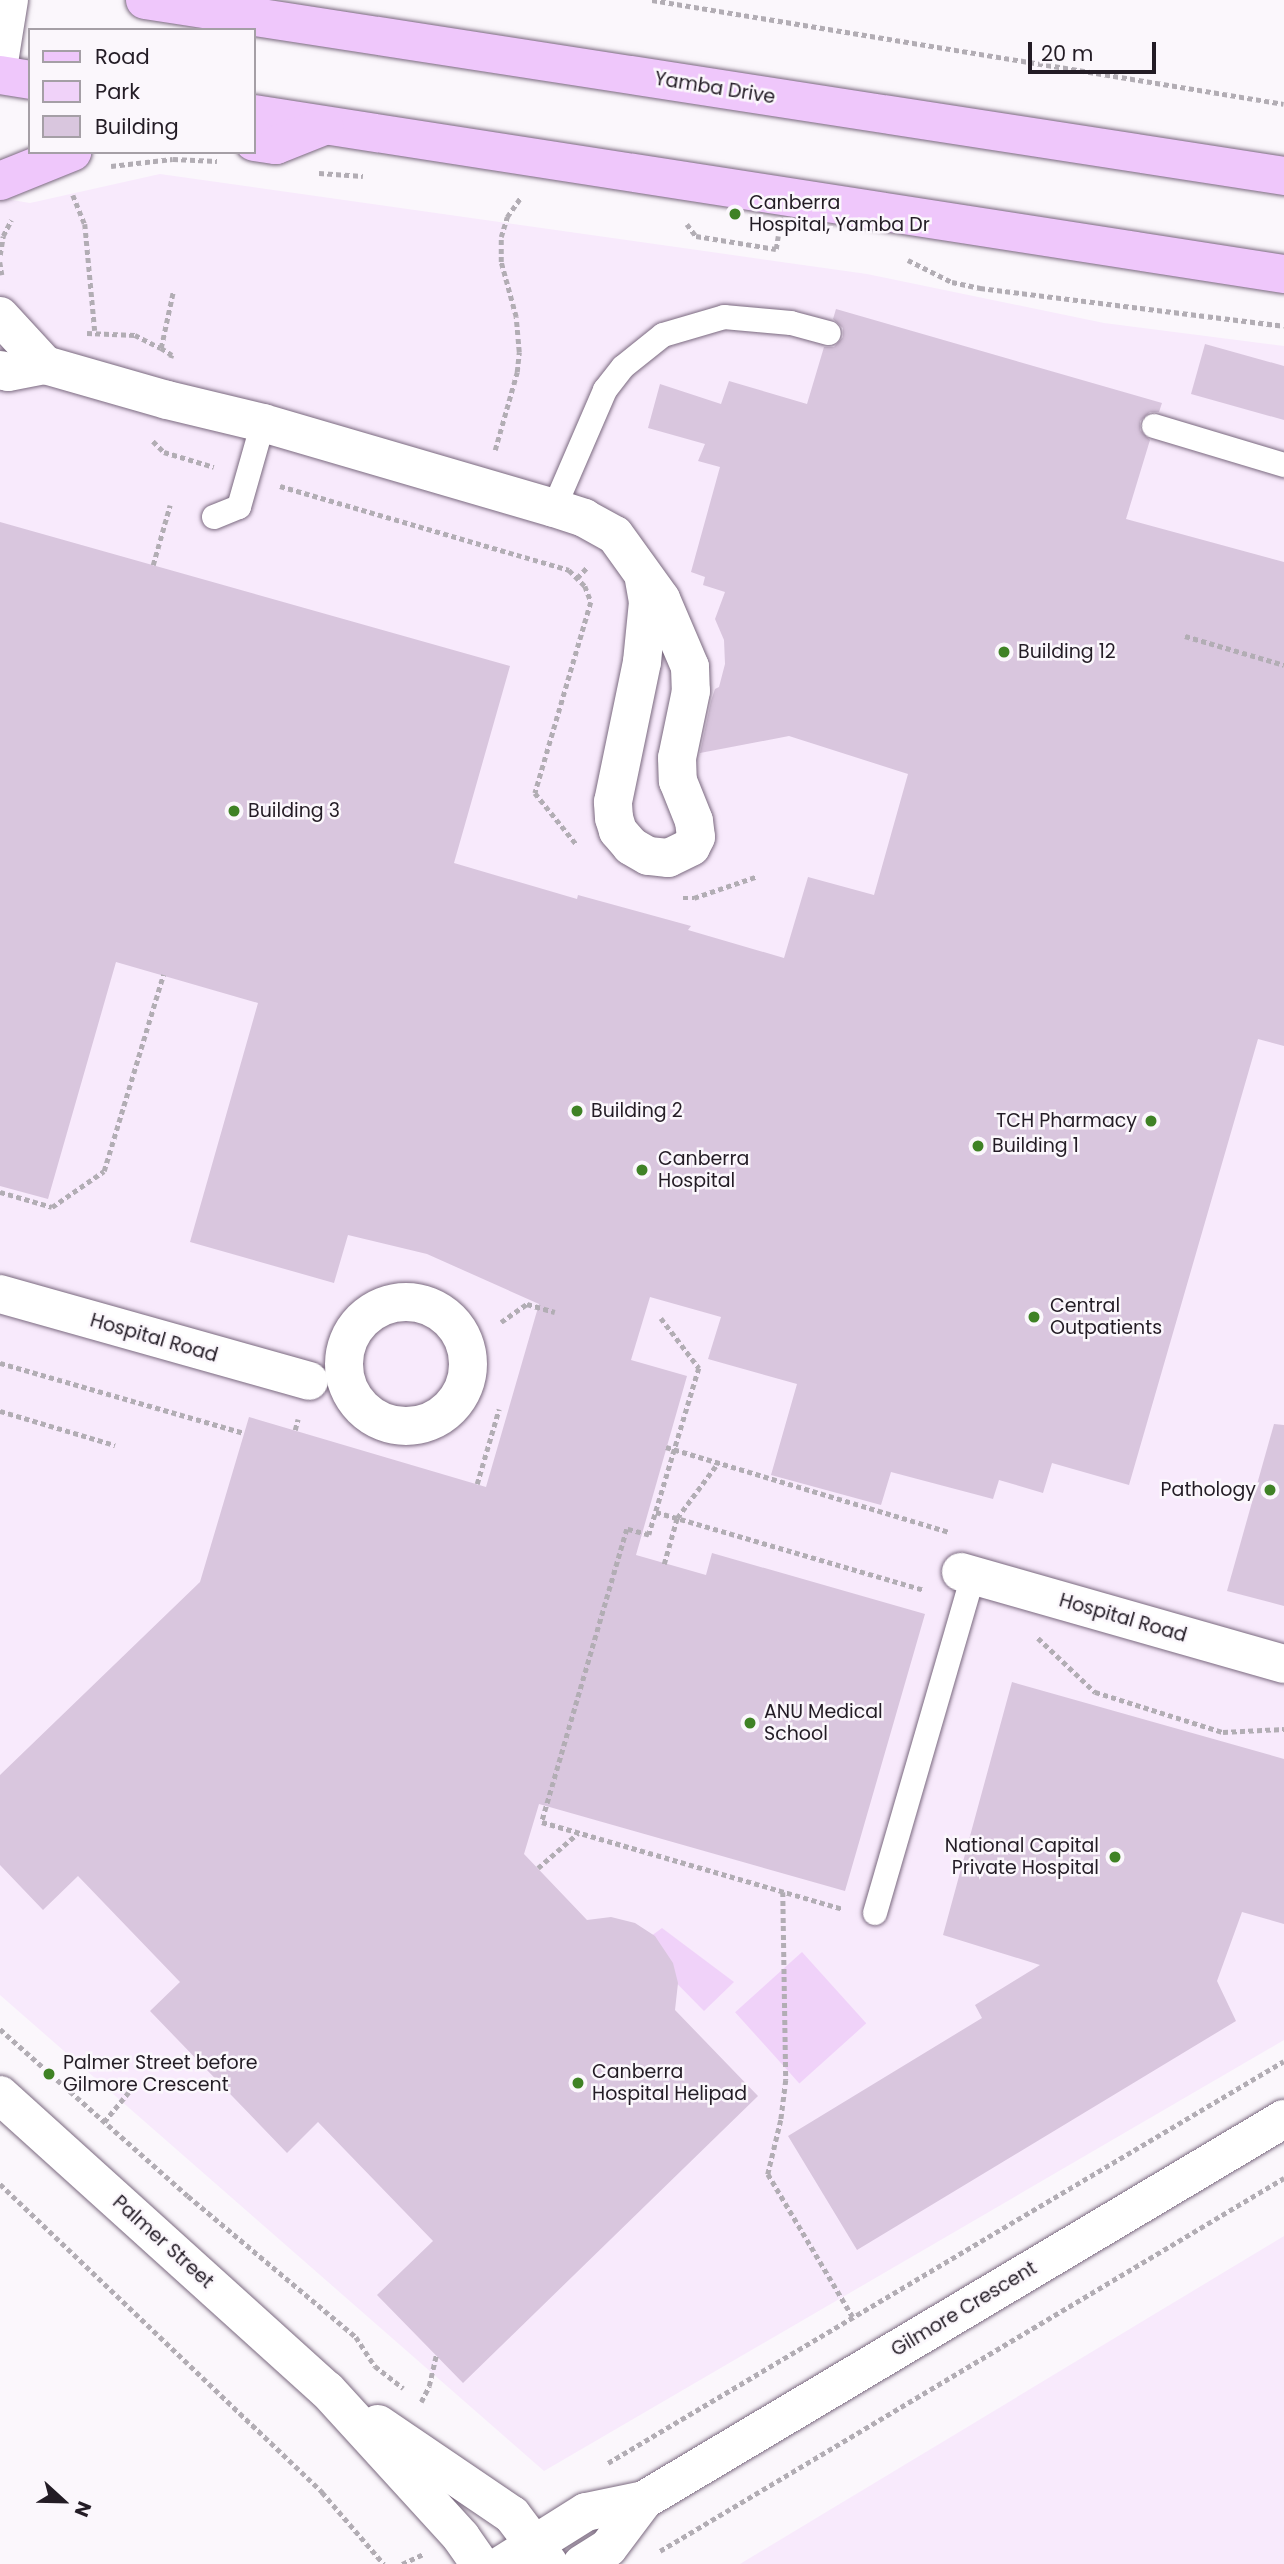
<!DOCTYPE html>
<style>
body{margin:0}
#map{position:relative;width:1284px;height:2564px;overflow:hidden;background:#fbf7fc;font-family:Poppins,sans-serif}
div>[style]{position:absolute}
.built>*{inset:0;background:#f8eafc}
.green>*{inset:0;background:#f0d2f9;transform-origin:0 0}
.building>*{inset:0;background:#d9c6de}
.path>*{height:4.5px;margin-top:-2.25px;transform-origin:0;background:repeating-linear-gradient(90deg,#b2adb4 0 5px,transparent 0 8.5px)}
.roads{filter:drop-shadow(0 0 2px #7a697f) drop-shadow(0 0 2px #7a697f)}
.lane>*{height:24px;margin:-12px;padding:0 12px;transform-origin:12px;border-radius:12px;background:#fff}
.street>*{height:38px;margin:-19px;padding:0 19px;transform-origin:19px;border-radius:19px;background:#fff}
.street>.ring{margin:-19px;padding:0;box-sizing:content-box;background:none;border:38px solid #fff;border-radius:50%}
.secondary>*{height:38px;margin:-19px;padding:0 19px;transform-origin:19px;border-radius:19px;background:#fff}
.primary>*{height:38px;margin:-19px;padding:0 19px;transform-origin:19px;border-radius:19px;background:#efc7fb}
.dots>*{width:19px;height:19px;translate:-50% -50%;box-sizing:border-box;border:4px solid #fbf7fc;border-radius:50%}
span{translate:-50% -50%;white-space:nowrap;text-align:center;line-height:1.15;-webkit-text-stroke:5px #fbf7fc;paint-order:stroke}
.street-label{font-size:19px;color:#231c25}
.poi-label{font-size:19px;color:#231c25}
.left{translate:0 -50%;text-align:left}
.right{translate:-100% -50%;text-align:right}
.legend{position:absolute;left:28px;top:28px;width:228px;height:126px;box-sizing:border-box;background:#fbf7fc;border:2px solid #a59fa6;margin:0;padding:9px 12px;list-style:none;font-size:21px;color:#231c25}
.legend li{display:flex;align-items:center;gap:14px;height:35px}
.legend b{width:35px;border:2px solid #a59fa6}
.north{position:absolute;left:28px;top:2466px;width:70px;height:70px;-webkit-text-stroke:5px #fbf7fc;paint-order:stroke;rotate:112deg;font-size:19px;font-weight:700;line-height:28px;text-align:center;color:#231c25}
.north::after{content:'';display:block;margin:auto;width:24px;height:32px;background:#231c25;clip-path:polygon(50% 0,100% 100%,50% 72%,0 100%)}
.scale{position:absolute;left:1028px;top:42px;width:128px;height:32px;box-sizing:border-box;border:4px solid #231c25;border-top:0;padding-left:9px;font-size:21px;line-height:24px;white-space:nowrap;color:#231c25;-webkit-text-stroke:5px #fbf7fc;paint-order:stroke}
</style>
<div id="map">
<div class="built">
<div style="clip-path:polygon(160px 174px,867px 274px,1104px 323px,1284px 346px,1284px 2040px,544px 2471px,0 1995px,0 198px,30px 203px)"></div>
<div style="clip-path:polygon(1284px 2236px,1284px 2564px,740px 2564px)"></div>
</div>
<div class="green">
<div style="clip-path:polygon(662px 1928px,734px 1982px,704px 2011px,639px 1945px)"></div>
<div style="left:802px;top:1952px;width:96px;height:90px;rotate:48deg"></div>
</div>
<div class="building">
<div style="clip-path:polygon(836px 309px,1162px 403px,1159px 412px,1150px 412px,1140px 421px,1140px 430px,1150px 440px,1126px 519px,1284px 562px,1284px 1046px,1258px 1039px,1129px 1485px,1052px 1463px,1043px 1493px,999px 1480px,993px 1499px,891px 1472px,881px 1505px,771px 1475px,797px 1384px,708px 1359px,721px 1317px,650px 1297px,631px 1360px,687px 1376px,636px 1555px,706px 1575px,712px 1553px,925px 1614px,845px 1891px,539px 1804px,524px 1854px,587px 1920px,611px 1917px,635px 1923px,655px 1936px,673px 1963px,678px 1983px,675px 2010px,758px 2096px,463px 2383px,377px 2295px,433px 2241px,318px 2122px,287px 2153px,150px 2011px,180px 1982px,78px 1876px,43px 1910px,0 1865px,0 1775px,200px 1582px,249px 1417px,486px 1487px,539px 1304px,427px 1254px,348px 1235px,334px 1283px,190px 1242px,258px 1003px,116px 962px,48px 1199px,0 1186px,0 522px,510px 666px,454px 863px,577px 899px,578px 895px,691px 926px,688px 930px,784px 958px,808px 877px,874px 895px,908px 774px,789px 736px,700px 753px,711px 701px,715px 689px,719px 687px,725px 664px,724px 640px,715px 619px,725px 592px,703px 585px,705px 577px,691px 572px,720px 467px,698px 461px,705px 444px,648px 428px,660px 384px,721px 404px,729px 381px,807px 404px,824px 347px,834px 347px,843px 337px,843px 328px,833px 319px)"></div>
<div style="clip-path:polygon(1205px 344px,1284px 366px,1284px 420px,1191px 394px)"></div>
<div style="clip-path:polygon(1274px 1424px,1284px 1425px,1284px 1606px,1227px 1591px)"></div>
<div style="clip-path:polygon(1012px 1682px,1284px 1759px,1284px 1924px,1242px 1912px,1217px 1981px,1236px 2021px,857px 2250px,788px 2136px,982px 2018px,975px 2005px,1040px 1965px,943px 1935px)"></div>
</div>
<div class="path">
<div style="left:652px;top:0;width:640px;rotate:9.34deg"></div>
<div style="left:111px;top:166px;width:62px;rotate:-6.4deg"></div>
<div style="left:173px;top:159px;width:44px;rotate:2.6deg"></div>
<div style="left:319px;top:173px;width:44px;rotate:3.9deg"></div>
<div style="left:73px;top:195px;width:31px;rotate:68deg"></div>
<div style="left:85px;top:224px;width:107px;rotate:84.7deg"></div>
<div style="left:687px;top:224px;width:15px;rotate:53deg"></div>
<div style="left:696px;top:236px;width:81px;rotate:9.2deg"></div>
<div style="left:776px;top:249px;width:13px;rotate:-81deg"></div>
<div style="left:0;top:255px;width:19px;rotate:-81deg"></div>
<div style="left:3px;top:236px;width:18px;rotate:-63deg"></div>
<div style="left:908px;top:260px;width:49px;rotate:26.6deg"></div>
<div style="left:952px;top:282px;width:29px;rotate:12deg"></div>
<div style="left:980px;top:288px;width:306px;rotate:7.1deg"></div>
<div style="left:0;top:262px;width:13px;rotate:81deg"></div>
<div style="left:87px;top:333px;width:48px;rotate:2.4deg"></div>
<div style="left:135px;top:335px;width:29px;rotate:27deg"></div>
<div style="left:161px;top:348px;width:13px;rotate:32deg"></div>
<div style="left:172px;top:355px;width:3px;rotate:108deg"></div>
<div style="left:161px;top:348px;width:57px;rotate:-77.9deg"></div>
<div style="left:153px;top:441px;width:16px;rotate:45deg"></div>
<div style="left:164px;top:452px;width:52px;rotate:16.7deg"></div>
<div style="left:495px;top:450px;width:81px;rotate:-74.2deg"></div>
<div style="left:517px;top:372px;width:20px;rotate:-84deg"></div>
<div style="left:519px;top:352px;width:35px;rotate:-95deg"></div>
<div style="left:516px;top:317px;width:57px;rotate:-105.3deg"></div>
<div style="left:501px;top:262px;width:25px;rotate:-90deg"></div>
<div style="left:501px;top:237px;width:21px;rotate:-73deg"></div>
<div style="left:507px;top:217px;width:24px;rotate:-55deg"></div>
<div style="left:280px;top:486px;width:301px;rotate:16.2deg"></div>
<div style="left:569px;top:570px;width:23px;rotate:45deg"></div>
<div style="left:585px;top:586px;width:17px;rotate:69deg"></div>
<div style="left:591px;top:602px;width:199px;rotate:106.3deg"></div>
<div style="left:535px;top:793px;width:67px;rotate:51.1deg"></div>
<div style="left:153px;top:565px;width:62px;rotate:-74.2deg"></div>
<div style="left:577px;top:578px;width:16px;rotate:-47deg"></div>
<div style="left:1185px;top:636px;width:103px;rotate:16.3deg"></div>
<div style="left:683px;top:898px;width:11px"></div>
<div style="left:694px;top:898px;width:65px;rotate:-19deg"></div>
<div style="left:0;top:1192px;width:54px;rotate:16.1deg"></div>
<div style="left:52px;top:1207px;width:63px;rotate:-34.7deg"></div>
<div style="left:104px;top:1171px;width:205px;rotate:-73.2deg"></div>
<div style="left:661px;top:1318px;width:63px;rotate:52.8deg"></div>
<div style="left:699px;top:1368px;width:174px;rotate:106.7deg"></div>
<div style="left:649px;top:1535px;width:23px;rotate:-165deg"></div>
<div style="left:627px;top:1529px;width:305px;rotate:106.2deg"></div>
<div style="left:542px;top:1822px;width:313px;rotate:16.1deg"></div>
<div style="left:501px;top:1322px;width:32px;rotate:-35deg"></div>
<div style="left:527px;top:1304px;width:29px;rotate:16deg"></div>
<div style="left:0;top:1363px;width:254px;rotate:16deg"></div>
<div style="left:0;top:1411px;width:120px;rotate:16.5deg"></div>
<div style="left:295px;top:1430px;width:11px;rotate:-75deg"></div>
<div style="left:666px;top:1447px;width:296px;rotate:16.7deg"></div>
<div style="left:477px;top:1484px;width:78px;rotate:-73.7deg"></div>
<div style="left:656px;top:1512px;width:279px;rotate:16.2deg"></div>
<div style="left:664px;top:1564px;width:48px;rotate:-74.2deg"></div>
<div style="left:677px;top:1518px;width:69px;rotate:-53.3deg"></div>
<div style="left:1038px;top:1638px;width:79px;rotate:43.5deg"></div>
<div style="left:1095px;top:1692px;width:134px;rotate:17.4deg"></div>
<div style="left:1223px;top:1732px;width:61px;rotate:-2.8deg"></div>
<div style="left:538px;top:1868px;width:53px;rotate:-41.2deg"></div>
<div style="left:783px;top:1892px;width:188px;rotate:89.1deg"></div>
<div style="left:786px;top:2080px;width:40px;rotate:97.1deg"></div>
<div style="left:781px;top:2120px;width:56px;rotate:103.5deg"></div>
<div style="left:768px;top:2174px;width:166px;rotate:59.3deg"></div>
<div style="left:0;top:2029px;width:251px;rotate:41.6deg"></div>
<div style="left:188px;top:2196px;width:219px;rotate:40deg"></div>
<div style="left:356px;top:2337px;width:35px;rotate:57deg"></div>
<div style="left:375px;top:2366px;width:36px;rotate:38deg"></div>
<div style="left:104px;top:2122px;width:44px;rotate:-50.5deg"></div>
<div style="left:0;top:2184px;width:446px;rotate:43.7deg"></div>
<div style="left:322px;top:2492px;width:95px;rotate:49.3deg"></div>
<div style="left:421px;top:2402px;width:18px;rotate:-63deg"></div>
<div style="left:429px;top:2386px;width:32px;rotate:-77deg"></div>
<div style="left:608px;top:2463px;width:786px;rotate:-30.74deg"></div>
<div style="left:660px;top:2551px;width:727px;rotate:-30.87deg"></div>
<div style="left:402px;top:2564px;width:23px;rotate:-25deg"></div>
</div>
<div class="roads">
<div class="lane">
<div style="left:1154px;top:426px;width:136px;rotate:16.7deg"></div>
<div style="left:554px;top:508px;width:129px;rotate:-66.6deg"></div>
<div style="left:605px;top:390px;width:29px;rotate:-52deg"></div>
<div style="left:623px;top:367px;width:51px;rotate:-38.7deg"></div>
<div style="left:663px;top:335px;width:64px;rotate:-16.4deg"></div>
<div style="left:724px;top:317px;width:67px;rotate:5.1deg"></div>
<div style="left:791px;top:323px;width:39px;rotate:15deg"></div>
<div style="left:214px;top:517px;width:27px;rotate:-22deg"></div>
<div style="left:239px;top:507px;width:87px;rotate:-74.1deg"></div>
<div style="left:875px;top:1913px;width:352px;rotate:-73.8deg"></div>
</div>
<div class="street">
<div style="left:0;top:56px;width:57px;rotate:-80.9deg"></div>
<div style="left:0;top:316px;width:67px;rotate:47.4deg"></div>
<div style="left:0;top:370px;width:8px;rotate:14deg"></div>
<div style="left:8px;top:372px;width:38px;rotate:-11deg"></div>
<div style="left:45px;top:365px;width:127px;rotate:16deg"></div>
<div style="left:167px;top:400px;width:99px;rotate:13.5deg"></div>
<div style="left:263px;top:423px;width:303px;rotate:16.3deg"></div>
<div style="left:554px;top:508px;width:32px;rotate:18deg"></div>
<div style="left:584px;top:518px;width:35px;rotate:29deg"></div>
<div style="left:615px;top:535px;width:79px;rotate:54.3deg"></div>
<div style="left:661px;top:599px;width:74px;rotate:66.9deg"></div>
<div style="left:690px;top:667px;width:24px;rotate:88deg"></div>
<div style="left:691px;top:691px;width:68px;rotate:101.8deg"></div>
<div style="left:677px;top:758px;width:23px;rotate:88deg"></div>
<div style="left:678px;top:781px;width:43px;rotate:68.2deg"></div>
<div style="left:694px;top:821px;width:16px;rotate:83deg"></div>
<div style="left:696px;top:837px;width:11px;rotate:117deg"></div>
<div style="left:691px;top:847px;width:25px;rotate:154deg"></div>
<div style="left:668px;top:858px;width:20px;rotate:-174deg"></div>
<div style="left:648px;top:856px;width:20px;rotate:-150deg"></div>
<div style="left:631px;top:846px;width:20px;rotate:-131deg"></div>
<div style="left:618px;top:831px;width:14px;rotate:-107deg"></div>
<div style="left:614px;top:818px;width:16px;rotate:-94deg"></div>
<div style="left:613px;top:802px;width:143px;rotate:-78.3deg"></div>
<div style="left:642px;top:662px;width:60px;rotate:-84.3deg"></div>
<div style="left:648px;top:602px;width:23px;rotate:-100deg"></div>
<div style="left:0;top:1294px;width:321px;rotate:15.7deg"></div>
<div class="ring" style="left:344px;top:1302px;width:86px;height:86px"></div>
<div style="left:961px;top:1572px;width:336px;rotate:15.9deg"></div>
</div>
<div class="secondary">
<div style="left:0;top:2095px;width:440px;rotate:42.1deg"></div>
<div style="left:327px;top:2390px;width:199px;rotate:47.6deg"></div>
<div style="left:461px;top:2537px;width:33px;rotate:55deg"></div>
<div style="left:378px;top:2424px;width:162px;rotate:34.2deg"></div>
<div style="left:512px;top:2515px;width:61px;rotate:52.9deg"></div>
<div style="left:503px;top:2564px;width:98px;rotate:-32.1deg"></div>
<div style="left:586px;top:2512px;width:59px;rotate:-11.7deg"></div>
<div style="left:644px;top:2500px;width:745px;rotate:-30.77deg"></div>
<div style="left:582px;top:2564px;width:31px;rotate:-32deg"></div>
<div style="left:608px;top:2548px;width:60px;rotate:-53.1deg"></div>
</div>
<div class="primary">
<div style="left:145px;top:0;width:1153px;rotate:8.78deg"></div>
<div style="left:0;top:75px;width:30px;rotate:9deg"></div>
<div style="left:254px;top:114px;width:1042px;rotate:8.83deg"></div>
<div style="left:254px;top:142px;width:22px;rotate:8deg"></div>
<div style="left:276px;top:145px;width:52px;rotate:-21.6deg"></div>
<div style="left:0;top:181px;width:78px;rotate:-21.9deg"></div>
</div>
</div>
<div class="dots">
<div style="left:735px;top:214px;background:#3f8225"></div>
<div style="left:1004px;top:652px;background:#3f8225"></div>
<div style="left:234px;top:811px;background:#3f8225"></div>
<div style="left:577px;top:1111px;background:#3f8225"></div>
<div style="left:1151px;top:1121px;background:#3f8225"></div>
<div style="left:978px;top:1146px;background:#3f8225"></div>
<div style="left:642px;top:1170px;background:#3f8225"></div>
<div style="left:1034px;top:1317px;background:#3f8225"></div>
<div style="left:1270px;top:1490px;background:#3f8225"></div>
<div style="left:750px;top:1723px;background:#3f8225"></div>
<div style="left:1115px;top:1857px;background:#3f8225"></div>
<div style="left:49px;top:2074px;background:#3f8225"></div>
<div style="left:578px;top:2083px;background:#3f8225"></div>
</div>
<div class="street-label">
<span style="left:715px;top:88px;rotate:9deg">Yamba Drive</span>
<span style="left:154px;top:1338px;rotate:16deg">Hospital Road</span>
<span style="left:1123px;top:1618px;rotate:16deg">Hospital Road</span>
<span style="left:163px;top:2242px;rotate:42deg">Palmer Street</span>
<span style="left:964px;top:2309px;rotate:-31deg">Gilmore Crescent</span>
</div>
<div class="poi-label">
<span class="left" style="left:749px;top:214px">Canberra<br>Hospital, Yamba Dr</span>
<span class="left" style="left:1018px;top:652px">Building 12</span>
<span class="left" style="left:248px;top:811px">Building 3</span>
<span class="left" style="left:591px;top:1111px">Building 2</span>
<span class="right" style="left:1137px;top:1121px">TCH Pharmacy</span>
<span class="left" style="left:992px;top:1146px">Building 1</span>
<span class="left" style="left:658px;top:1170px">Canberra<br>Hospital</span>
<span class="left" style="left:1050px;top:1317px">Central<br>Outpatients</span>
<span class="right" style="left:1256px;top:1490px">Pathology</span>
<span class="left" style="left:764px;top:1723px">ANU Medical<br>School</span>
<span class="right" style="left:1099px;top:1857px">National Capital<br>Private Hospital</span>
<span class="left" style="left:63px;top:2074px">Palmer Street before<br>Gilmore Crescent</span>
<span class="left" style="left:592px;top:2083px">Canberra<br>Hospital Helipad</span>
</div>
<ul class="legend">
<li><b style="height:9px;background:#efc7fb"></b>Road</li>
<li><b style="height:19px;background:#f0d2f9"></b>Park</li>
<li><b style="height:19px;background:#d9c6de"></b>Building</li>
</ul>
<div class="north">N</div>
<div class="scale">20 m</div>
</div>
